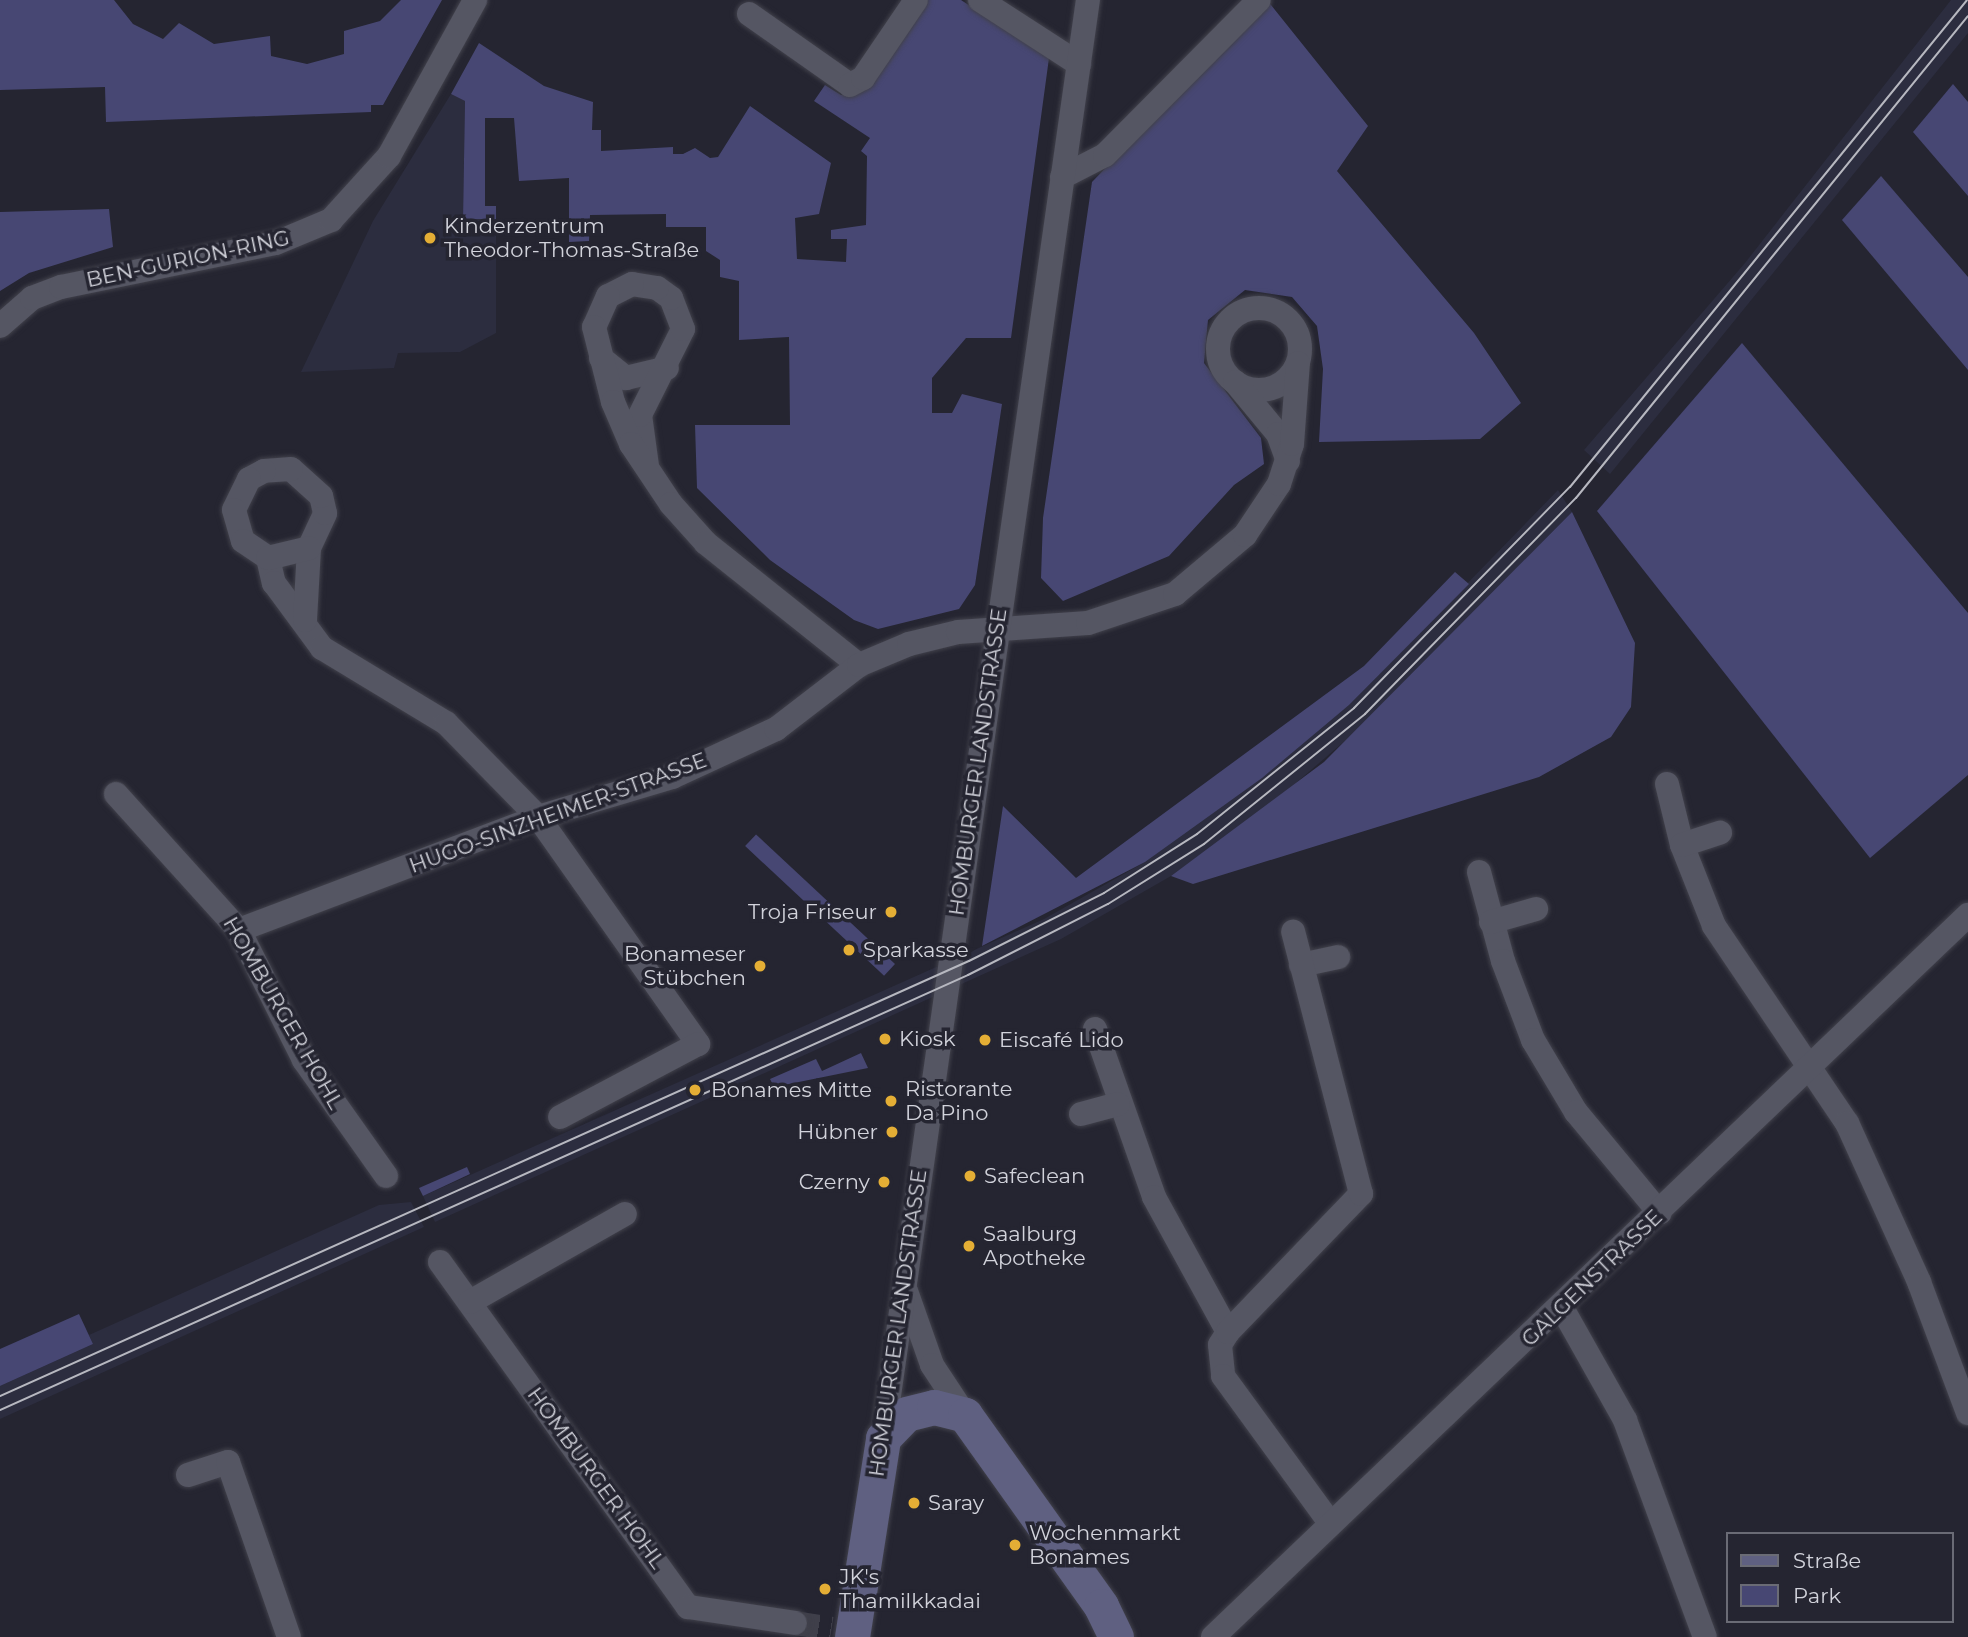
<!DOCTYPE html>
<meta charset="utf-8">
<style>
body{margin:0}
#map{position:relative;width:1968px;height:1637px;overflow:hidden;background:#252531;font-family:Montserrat,sans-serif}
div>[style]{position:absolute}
.built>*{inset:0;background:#2c2d3f}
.green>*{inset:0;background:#474773;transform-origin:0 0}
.street-tunnel>*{height:24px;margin-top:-12px;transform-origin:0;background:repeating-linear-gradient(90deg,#3f3f4a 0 24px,transparent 0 36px)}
.roads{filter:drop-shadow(0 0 2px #41414b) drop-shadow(0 0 2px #41414b)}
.street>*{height:24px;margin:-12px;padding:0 12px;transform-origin:12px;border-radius:12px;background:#555663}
.street>.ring{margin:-12px;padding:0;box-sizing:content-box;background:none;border:24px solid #555663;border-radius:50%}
.secondary>*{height:35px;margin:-17.5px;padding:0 17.5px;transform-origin:17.5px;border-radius:17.5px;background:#5f6081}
.tram>*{height:2px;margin:-1px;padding:0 1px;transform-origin:1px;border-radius:1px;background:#b7b8c0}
.dots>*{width:19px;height:19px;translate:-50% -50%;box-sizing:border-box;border:4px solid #252531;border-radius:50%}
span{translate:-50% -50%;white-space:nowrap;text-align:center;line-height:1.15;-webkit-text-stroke:7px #252531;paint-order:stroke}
.poi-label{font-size:21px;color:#d2d3db}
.left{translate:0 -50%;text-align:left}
.right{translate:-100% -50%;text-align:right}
.street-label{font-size:21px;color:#d2d3db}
.legend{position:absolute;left:1726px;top:1532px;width:228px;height:91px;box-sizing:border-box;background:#252531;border:2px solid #6a6b75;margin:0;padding:9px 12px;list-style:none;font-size:21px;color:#d2d3db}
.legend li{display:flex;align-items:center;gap:14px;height:35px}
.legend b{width:35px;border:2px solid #6a6b75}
</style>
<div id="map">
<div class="built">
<div style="clip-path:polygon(1951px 0,1968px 0,1968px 33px,1610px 474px,1584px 450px,1745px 263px)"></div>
<div style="clip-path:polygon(451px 94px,465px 101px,463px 218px,496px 219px,496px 333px,460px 352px,398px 353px,394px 368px,301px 372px,373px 221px)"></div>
<div style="clip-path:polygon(1558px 490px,1572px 512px,1368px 721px,1275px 801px,1171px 876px,1061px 939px,435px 1222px,423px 1196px,1044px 919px,1145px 862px,1349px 705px)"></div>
<div style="clip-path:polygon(411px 1202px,424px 1227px,0 1419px,0 1386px,93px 1344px,89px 1335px,379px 1205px)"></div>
</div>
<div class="green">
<div style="clip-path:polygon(0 0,114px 0,133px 24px,163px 39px,179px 23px,214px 44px,270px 36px,271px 56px,307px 64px,344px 54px,344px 31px,380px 21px,401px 0,442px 0,383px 105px,371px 105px,371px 112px,106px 122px,105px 87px,0 90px)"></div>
<div style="clip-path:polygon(925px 0,961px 0,1049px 58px,1011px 338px,966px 338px,932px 378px,932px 413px,952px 413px,962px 394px,1002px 404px,975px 585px,959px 609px,878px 629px,854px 620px,770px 560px,697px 488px,695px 425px,790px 425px,789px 337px,739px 340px,739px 281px,720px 277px,720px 260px,706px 251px,706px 227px,666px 227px,666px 214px,590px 215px,589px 241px,569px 242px,569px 178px,519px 181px,514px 118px,485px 118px,485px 206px,496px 206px,496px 219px,463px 219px,465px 101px,451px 94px,479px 43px,544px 86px,593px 102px,592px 130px,601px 130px,601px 151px,673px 147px,673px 154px,683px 154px,695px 148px,710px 158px,718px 157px,750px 106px,831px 163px,819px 214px,795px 218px,797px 259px,846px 262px,847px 239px,831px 239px,831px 230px,866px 225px,867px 156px,861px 151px,870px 138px,814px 101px,825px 85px,841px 95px,866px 90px)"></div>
<div style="clip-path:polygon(1267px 0,1368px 126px,1337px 171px,1474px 333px,1521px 403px,1480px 439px,1319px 442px,1323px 369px,1317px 326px,1292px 297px,1245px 290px,1208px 320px,1204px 363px,1261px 438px,1264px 464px,1234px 485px,1169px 556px,1063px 601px,1041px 578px,1043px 518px,1092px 182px)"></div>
<div style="clip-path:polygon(1953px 84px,1968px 102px,1968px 196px,1913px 132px)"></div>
<div style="clip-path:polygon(1881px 176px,1968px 277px,1968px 370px,1842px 220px)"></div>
<div style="clip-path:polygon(109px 209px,113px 247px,29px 273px,0 291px,0 212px)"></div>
<div style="clip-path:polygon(1742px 343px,1968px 613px,1968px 775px,1870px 858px,1597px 511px)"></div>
<div style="clip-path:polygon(1572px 512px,1635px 643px,1631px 707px,1611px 737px,1539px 777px,1193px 884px,1171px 876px,1324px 762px)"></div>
<div style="clip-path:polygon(1455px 572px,1469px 584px,1349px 705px,1262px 778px,1145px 862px,982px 946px,1003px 806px,1076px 878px,1364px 666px)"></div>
<div style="left:895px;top:964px;width:16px;height:190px;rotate:133deg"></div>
<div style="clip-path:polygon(861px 1053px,868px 1068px,774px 1087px,770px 1079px,816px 1059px,822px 1071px)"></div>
<div style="clip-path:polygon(467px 1167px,470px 1174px,423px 1196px,419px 1188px)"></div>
<div style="clip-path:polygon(79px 1314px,93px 1344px,0 1386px,0 1349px)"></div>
</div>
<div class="street-tunnel">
<div style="left:795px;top:1623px;width:37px;rotate:9deg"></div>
</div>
<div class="roads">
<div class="street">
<div style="left:980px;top:0;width:118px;rotate:32.9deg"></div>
<div style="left:749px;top:14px;width:123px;rotate:35.1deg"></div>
<div style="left:850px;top:85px;width:15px;rotate:-28deg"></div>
<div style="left:863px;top:78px;width:94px;rotate:-55.8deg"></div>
<div style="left:1062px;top:177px;width:48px;rotate:-27.1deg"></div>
<div style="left:1105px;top:155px;width:218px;rotate:-45.2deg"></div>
<div class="ring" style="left:1218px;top:308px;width:58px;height:58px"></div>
<div style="left:0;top:326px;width:43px;rotate:-41.2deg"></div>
<div style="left:32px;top:298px;width:31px;rotate:-21deg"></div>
<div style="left:61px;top:287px;width:219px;rotate:-11.6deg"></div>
<div style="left:276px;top:243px;width:60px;rotate:-22.7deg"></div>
<div style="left:331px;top:220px;width:86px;rotate:-47.8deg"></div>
<div style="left:389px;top:156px;width:178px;rotate:-61.1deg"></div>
<div style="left:601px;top:358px;width:32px;rotate:39deg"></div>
<div style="left:626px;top:378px;width:42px;rotate:-13.7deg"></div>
<div style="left:1235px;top:382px;width:67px;rotate:50.4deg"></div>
<div style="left:1278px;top:434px;width:29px;rotate:70deg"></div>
<div style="left:647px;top:466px;width:51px;rotate:-97.8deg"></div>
<div style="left:640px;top:415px;width:96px;rotate:-63.4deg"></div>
<div style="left:683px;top:329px;width:33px;rotate:-111deg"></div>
<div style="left:671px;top:298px;width:17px;rotate:-144deg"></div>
<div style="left:657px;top:288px;width:25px;rotate:-171deg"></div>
<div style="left:632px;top:284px;width:27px;rotate:153deg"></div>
<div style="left:608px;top:296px;width:34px;rotate:114deg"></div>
<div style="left:594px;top:327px;width:77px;rotate:75.8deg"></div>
<div style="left:613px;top:402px;width:46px;rotate:66.8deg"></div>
<div style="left:631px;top:444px;width:72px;rotate:56.3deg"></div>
<div style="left:671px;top:504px;width:52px;rotate:48.1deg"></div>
<div style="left:706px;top:543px;width:196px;rotate:38.6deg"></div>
<div style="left:268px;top:558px;width:26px;rotate:77deg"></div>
<div style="left:274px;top:583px;width:81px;rotate:53.6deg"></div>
<div style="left:322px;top:648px;width:145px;rotate:31.2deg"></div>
<div style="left:446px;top:723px;width:132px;rotate:45.6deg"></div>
<div style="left:538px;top:817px;width:278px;rotate:54.8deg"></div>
<div style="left:698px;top:1044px;width:156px;rotate:152.1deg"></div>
<div style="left:305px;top:620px;width:72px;rotate:-86.8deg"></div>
<div style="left:309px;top:548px;width:38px;rotate:-65deg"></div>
<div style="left:325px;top:513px;width:17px;rotate:-103deg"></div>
<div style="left:321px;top:496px;width:40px;rotate:-138deg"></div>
<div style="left:291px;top:469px;width:27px;rotate:176deg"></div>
<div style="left:264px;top:471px;width:17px;rotate:152deg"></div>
<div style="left:249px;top:479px;width:34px;rotate:116deg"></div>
<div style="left:234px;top:510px;width:32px;rotate:74deg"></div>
<div style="left:243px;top:541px;width:30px;rotate:34deg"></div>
<div style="left:268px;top:558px;width:42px;rotate:-13.7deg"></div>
<div style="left:1667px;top:784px;width:63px;rotate:76.2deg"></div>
<div style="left:1682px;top:845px;width:87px;rotate:68.4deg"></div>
<div style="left:1714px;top:926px;width:238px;rotate:56deg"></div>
<div style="left:1847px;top:1123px;width:175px;rotate:65.6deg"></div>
<div style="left:1919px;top:1282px;width:140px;rotate:69.5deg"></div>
<div style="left:116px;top:794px;width:183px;rotate:47.9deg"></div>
<div style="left:239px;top:930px;width:145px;rotate:63.4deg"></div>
<div style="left:304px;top:1060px;width:142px;rotate:54.7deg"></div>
<div style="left:1682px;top:845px;width:40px;rotate:-18deg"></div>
<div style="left:1479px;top:872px;width:92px;rotate:74.9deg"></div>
<div style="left:1503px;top:961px;width:85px;rotate:69.2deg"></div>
<div style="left:1533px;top:1040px;width:84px;rotate:59.2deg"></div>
<div style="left:1576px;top:1112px;width:131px;rotate:50.3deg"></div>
<div style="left:1491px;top:922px;width:47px;rotate:-16.1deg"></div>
<div style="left:239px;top:930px;width:320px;rotate:-20.7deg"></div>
<div style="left:538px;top:817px;width:140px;rotate:-16.6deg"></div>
<div style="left:672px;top:777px;width:115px;rotate:-24.8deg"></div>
<div style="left:776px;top:729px;width:105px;rotate:-37.6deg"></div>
<div style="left:859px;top:665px;width:54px;rotate:-22.8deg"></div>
<div style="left:909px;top:644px;width:50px;rotate:-13.8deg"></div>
<div style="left:958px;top:632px;width:130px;rotate:-4deg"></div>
<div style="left:1088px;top:623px;width:92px;rotate:-18.4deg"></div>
<div style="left:1175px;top:594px;width:92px;rotate:-40.1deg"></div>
<div style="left:1245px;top:535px;width:61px;rotate:-56.3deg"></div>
<div style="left:1279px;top:484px;width:42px;rotate:-72deg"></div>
<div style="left:1292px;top:444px;width:81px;rotate:-85.8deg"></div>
<div style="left:1301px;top:965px;width:38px;rotate:-12deg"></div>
<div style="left:1095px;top:1029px;width:178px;rotate:70.6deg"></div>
<div style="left:1154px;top:1197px;width:154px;rotate:61.3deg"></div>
<div style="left:1228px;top:1332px;width:15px;rotate:122deg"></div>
<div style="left:1220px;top:1345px;width:31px;rotate:84deg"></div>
<div style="left:1223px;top:1376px;width:183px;rotate:53.9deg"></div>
<div style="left:1081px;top:1114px;width:38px;rotate:-15deg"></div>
<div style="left:440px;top:1262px;width:425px;rotate:54.3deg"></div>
<div style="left:688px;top:1607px;width:108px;rotate:8.5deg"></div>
<div style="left:906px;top:1291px;width:78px;rotate:70.6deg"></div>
<div style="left:932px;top:1365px;width:60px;rotate:56.6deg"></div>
<div style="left:470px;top:1302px;width:178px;rotate:-29.6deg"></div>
<div style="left:1562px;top:1308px;width:129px;rotate:60.6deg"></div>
<div style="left:1625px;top:1420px;width:231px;rotate:69.8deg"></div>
<div style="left:1228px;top:1332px;width:192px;rotate:-46.1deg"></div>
<div style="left:1361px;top:1194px;width:271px;rotate:-104.5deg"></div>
<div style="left:883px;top:1438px;width:1453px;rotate:-81.89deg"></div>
<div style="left:188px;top:1475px;width:42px;rotate:-18deg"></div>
<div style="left:228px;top:1462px;width:185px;rotate:70.8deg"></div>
<div style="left:1213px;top:1637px;width:1045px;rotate:-43.72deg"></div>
</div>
<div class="secondary">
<div style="left:852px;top:1637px;width:201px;rotate:-81.1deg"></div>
<div style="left:883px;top:1438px;width:33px;rotate:-46deg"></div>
<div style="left:906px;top:1414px;width:29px;rotate:-14deg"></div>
<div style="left:934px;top:1407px;width:32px;rotate:14deg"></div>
<div style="left:965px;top:1415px;width:234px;rotate:54.5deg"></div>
<div style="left:1101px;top:1606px;width:34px;rotate:64deg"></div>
</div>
</div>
<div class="tram">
<div style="left:0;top:1396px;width:1062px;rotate:-24.18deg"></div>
<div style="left:969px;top:961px;width:151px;rotate:-26.7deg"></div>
<div style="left:1104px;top:893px;width:110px;rotate:-32.4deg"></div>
<div style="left:1197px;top:834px;width:201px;rotate:-38.7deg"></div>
<div style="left:1354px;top:708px;width:309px;rotate:-45.7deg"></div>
<div style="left:1570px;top:487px;width:628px;rotate:-50.81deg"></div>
<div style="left:0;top:1410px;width:1061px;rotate:-24.2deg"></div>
<div style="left:968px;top:975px;width:157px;rotate:-26.9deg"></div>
<div style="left:1108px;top:904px;width:113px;rotate:-32deg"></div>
<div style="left:1204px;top:844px;width:207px;rotate:-38.9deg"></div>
<div style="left:1365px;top:714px;width:302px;rotate:-45.7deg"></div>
<div style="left:1576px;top:498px;width:621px;rotate:-50.88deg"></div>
</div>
<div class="dots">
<div style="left:430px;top:238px;background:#e4ae35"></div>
<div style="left:891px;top:912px;background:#e4ae35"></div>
<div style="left:849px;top:950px;background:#e4ae35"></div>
<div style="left:760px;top:966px;background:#e4ae35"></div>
<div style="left:885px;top:1039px;background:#e4ae35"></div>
<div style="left:985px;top:1040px;background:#e4ae35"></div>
<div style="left:695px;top:1090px;background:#e4ae35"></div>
<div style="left:891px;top:1101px;background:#e4ae35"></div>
<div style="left:892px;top:1132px;background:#e4ae35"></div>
<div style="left:970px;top:1176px;background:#e4ae35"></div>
<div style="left:884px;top:1182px;background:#e4ae35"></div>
<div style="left:969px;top:1246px;background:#e4ae35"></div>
<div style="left:914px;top:1503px;background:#e4ae35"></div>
<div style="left:1015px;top:1545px;background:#e4ae35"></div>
<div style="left:825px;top:1589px;background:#e4ae35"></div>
</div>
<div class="poi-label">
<span class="left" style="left:444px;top:238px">Kinderzentrum<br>Theodor-Thomas-Straße</span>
<span class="right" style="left:877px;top:912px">Troja Friseur</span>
<span class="left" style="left:863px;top:950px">Sparkasse</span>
<span class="right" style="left:746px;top:966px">Bonameser<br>Stübchen</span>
<span class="left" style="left:899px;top:1039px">Kiosk</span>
<span class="left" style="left:999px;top:1040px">Eiscafé Lido</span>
<span class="left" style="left:905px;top:1101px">Ristorante<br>Da Pino</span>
<span class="left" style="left:711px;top:1090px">Bonames Mitte</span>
<span class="right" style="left:878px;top:1132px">Hübner</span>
<span class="left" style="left:984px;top:1176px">Safeclean</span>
<span class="right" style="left:870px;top:1182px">Czerny</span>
<span class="left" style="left:983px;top:1246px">Saalburg<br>Apotheke</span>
<span class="left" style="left:928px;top:1503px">Saray</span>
<span class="left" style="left:1029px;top:1545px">Wochenmarkt<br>Bonames</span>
<span class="left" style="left:839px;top:1589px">JK's<br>Thamilkkadai</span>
</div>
<div class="street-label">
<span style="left:188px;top:259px;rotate:-12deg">BEN-GURION-RING</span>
<span style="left:978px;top:762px;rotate:-82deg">HOMBURGER LANDSTRASSE</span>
<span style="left:558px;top:813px;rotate:-20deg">HUGO-SINZHEIMER-STRASSE</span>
<span style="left:283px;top:1013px;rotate:60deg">HOMBURGER HOHL</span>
<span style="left:1592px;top:1278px;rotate:-44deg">GALGENSTRASSE</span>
<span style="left:898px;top:1323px;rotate:-82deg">HOMBURGER LANDSTRASSE</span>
<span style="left:596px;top:1478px;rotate:54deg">HOMBURGER HOHL</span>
</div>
<ul class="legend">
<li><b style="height:9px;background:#5f6081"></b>Straße</li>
<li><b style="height:19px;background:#474773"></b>Park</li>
</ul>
</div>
